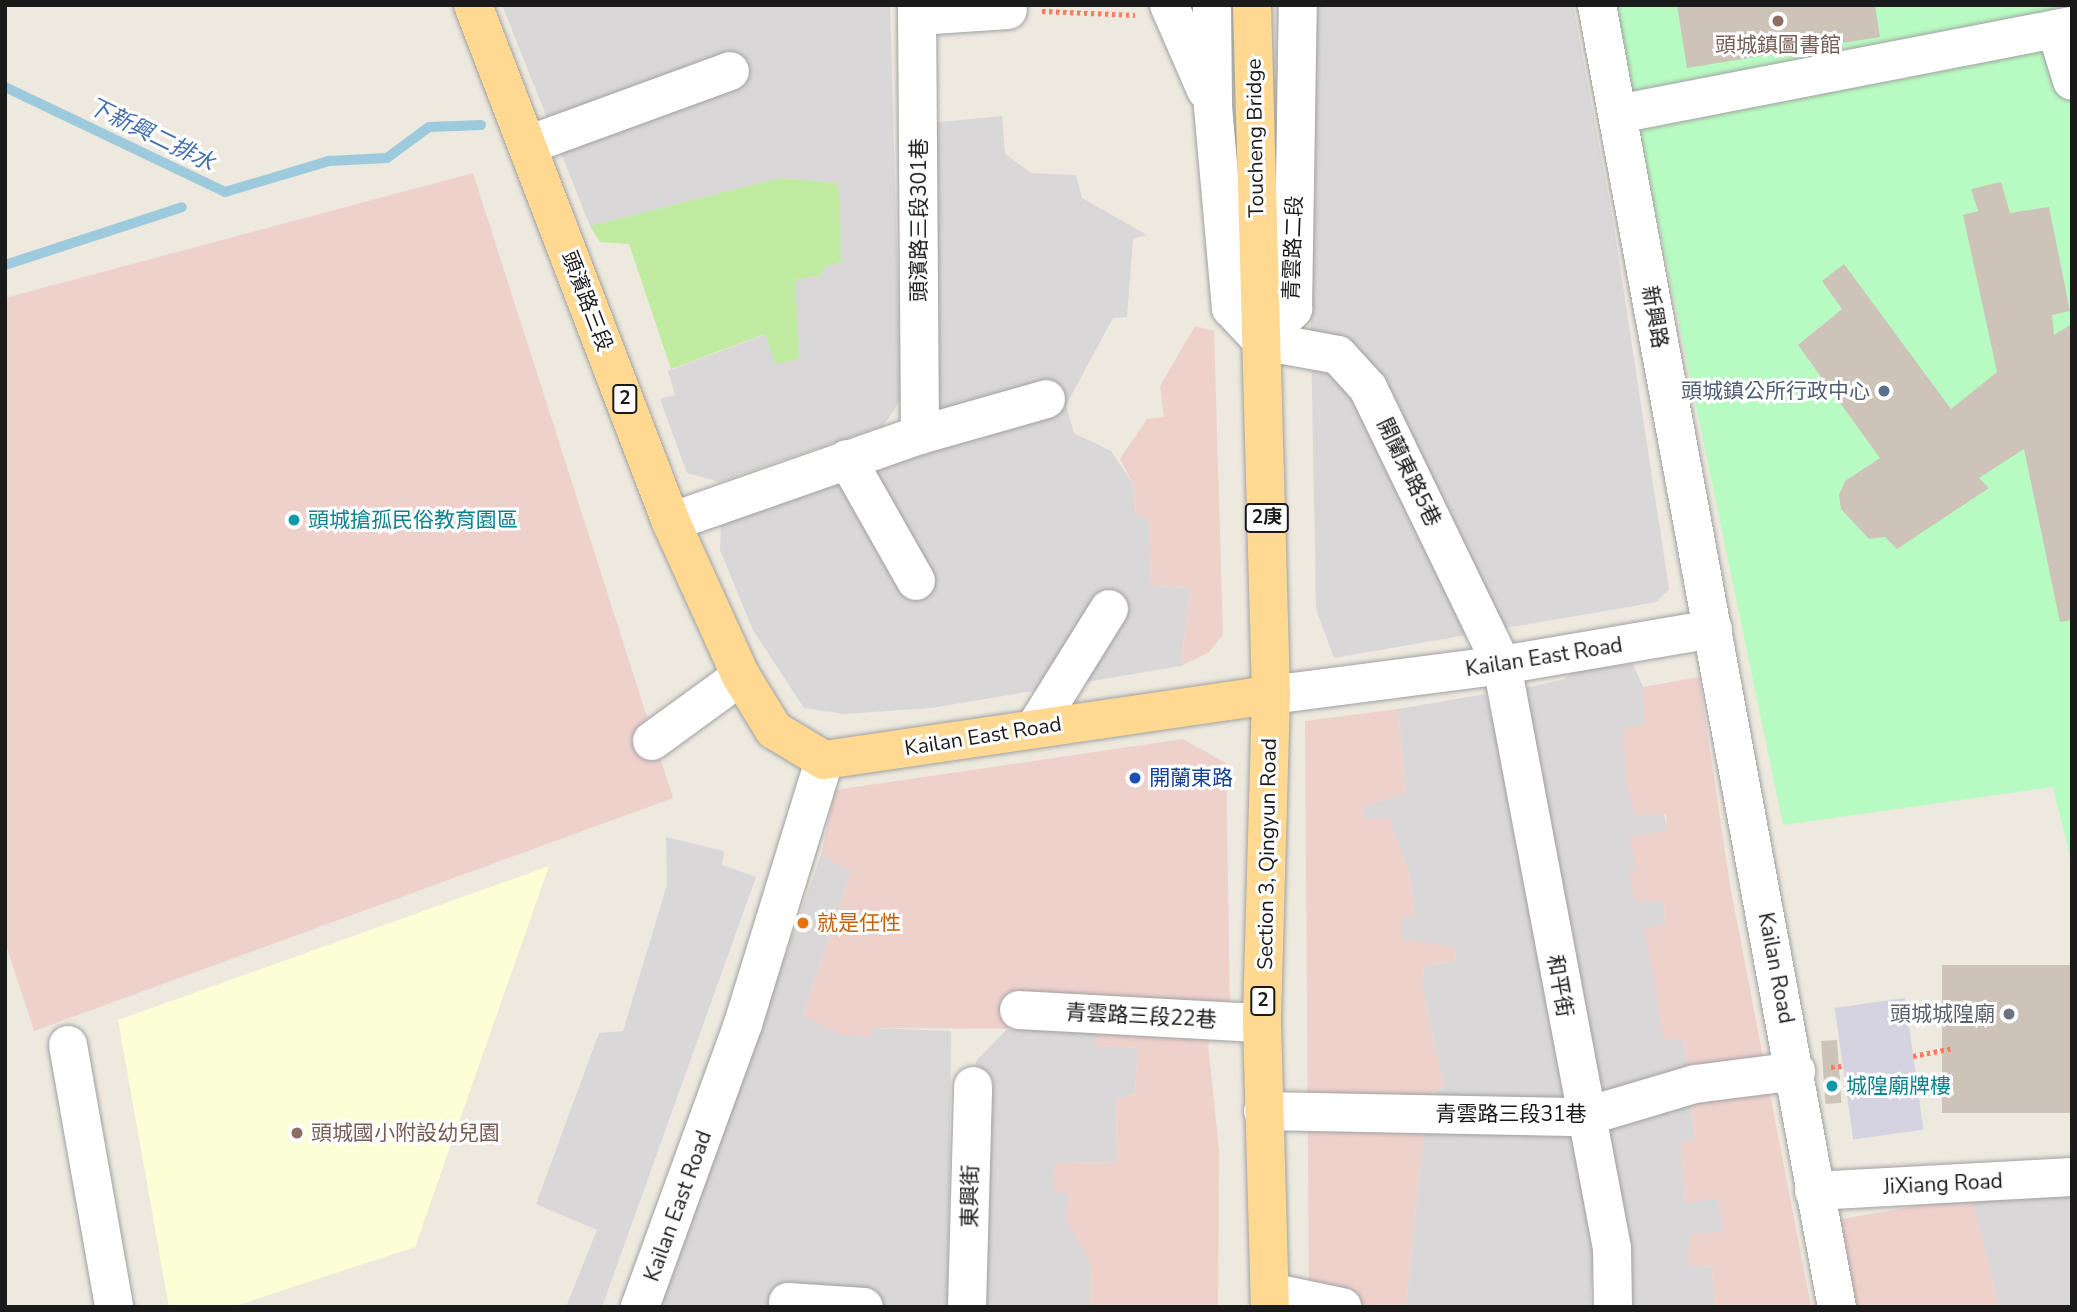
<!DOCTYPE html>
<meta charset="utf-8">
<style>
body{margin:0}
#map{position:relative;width:2077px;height:1312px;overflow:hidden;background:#ede9df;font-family:"Nunito Sans","Noto Sans TC",sans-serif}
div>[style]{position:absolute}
.residential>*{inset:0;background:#d9d7d7}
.commercial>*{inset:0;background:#efd1cc}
.education>*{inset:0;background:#fcffd6}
.grass>*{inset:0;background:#c0eba1}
.park>*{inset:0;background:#b8fbc2}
.plaza>*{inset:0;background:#d5d3e2;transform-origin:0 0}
.stream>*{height:10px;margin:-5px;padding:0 5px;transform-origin:5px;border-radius:5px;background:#9dcadd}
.building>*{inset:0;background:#cdc3b8;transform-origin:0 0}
.path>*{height:4.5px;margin-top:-2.25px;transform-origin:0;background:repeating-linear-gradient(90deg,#ff7b5e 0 3.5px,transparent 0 7px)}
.roads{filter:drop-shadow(0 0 2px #a1a1a1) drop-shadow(0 0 2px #a1a1a1)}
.minor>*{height:38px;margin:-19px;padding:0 19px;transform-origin:19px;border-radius:19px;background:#fff}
.major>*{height:38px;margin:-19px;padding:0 19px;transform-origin:19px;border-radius:19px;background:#ffd992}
.dots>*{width:19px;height:19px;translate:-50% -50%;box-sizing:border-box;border:4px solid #fff;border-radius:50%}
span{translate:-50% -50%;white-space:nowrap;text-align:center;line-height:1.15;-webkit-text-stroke:6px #fff;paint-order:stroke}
.shield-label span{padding:2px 5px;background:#fff;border:2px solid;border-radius:5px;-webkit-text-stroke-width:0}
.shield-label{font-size:19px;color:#1a1a1a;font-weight:700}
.education-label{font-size:21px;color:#785e54}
.left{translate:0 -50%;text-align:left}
.street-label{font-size:21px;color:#1a1a1a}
.service-label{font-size:21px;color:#4e5e75}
.right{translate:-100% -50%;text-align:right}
.culture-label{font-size:21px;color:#0d838f}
.transit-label{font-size:21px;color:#164399}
.food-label{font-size:21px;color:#c56008}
.worship-label{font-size:21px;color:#5b616d}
.water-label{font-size:23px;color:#4470ad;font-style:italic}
.frame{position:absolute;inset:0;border:7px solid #1a1a1a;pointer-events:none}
</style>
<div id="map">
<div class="residential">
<div style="clip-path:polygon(502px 5px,890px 5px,901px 400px,883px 426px,719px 482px,687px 473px,660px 399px,675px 395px,668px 371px,766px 334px,795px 280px,822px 275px,825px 266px,841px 263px,837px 183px,780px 178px,590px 226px)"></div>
<div style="clip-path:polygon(1305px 5px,1573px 5px,1613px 221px,1669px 589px,1656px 602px,1334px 658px,1316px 609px)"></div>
<div style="clip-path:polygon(1002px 116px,1005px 154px,1031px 173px,1076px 175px,1082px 198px,1147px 235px,1133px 239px,1127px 317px,1113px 318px,1066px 405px,1074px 433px,1111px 451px,1133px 484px,1136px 514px,1149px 517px,1151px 586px,1190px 588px,1181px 666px,931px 708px,844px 714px,804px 708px,753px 630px,720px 550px,721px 526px,775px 498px,880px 471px,885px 461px,936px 418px,930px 123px)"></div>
<div style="clip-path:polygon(1633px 664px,1643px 687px,1644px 724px,1668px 832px,1637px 873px,1629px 871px,1664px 901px,1665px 924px,1646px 928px,1663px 1038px,1683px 1039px,1688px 1075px,1695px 1140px,1681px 1141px,1685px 1203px,1718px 1198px,1723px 1232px,1686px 1265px,1712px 1267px,1715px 1307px,1628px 1307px,1525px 688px,1565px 679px,1570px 672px)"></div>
<div style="clip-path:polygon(1485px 694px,1512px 785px,1570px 1101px,1593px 1257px,1590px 1307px,1406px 1307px,1427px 1099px,1444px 1086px,1422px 986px,1424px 966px,1456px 961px,1455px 948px,1402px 939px,1402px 918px,1415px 916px,1409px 874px,1389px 819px,1365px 819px,1361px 807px,1406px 793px,1398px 709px)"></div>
<div style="clip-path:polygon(666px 837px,724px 851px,722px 865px,756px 877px,602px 1307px,566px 1307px,597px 1230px,536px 1204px,599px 1033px,623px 1031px,667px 885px)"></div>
<div style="clip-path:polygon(821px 855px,851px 872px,803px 1015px,870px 1037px,871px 1028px,951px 1031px,948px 1307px,661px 1307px)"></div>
<div style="clip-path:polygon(1098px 1029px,1097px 1046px,1138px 1048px,1135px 1094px,1116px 1099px,1117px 1162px,1056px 1163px,1054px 1193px,1069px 1193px,1091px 1264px,1090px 1307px,977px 1307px,976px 1061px,1006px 1030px)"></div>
<div style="clip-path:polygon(2072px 1191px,2072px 1307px,1999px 1307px,1972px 1197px)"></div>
</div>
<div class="commercial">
<div style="clip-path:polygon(473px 173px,673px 798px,34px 1031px,5px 942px,5px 298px)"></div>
<div style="clip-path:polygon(1195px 326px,1214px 331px,1223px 635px,1208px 653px,1181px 666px,1190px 588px,1151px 586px,1149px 518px,1136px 514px,1133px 484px,1120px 459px,1147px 419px,1164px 417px,1160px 386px)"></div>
<div style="clip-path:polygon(1699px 677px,1730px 885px,1811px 1307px,1715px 1307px,1712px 1267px,1686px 1265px,1691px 1234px,1723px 1232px,1718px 1199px,1685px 1203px,1681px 1141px,1695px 1140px,1688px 1075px,1683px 1040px,1663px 1039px,1645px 928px,1665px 924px,1664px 901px,1635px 901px,1629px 871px,1637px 872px,1630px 836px,1667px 831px,1666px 814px,1635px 815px,1626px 785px,1623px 729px,1644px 724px,1643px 687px)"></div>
<div style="clip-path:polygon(1398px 709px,1406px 793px,1361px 807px,1365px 819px,1389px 818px,1409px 874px,1415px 916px,1402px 918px,1402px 939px,1455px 947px,1456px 961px,1424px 966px,1422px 986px,1444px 1086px,1427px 1099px,1406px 1307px,1309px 1307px,1305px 721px)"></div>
<div style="clip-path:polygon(1183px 739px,1226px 763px,1230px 1006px,1208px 1044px,1219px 1151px,1218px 1307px,1090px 1307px,1091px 1264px,1065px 1218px,1068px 1193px,1053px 1193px,1056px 1163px,1117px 1162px,1116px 1099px,1135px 1094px,1138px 1048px,1096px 1046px,1097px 1029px,872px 1028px,870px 1037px,838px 1034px,803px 1015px,851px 872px,821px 855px,835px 790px)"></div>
<div style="clip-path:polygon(1972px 1196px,1999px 1307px,1851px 1307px,1836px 1220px)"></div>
</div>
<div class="education">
<div style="clip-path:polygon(549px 866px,415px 1247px,232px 1307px,169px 1307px,118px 1020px)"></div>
</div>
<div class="grass">
<div style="clip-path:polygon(780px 178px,837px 183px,840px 202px,841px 263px,825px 266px,822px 275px,795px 280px,799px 359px,775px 364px,765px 334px,671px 369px,629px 244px,600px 242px,590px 226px)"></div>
</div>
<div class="park">
<div style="clip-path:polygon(1613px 5px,2072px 5px,2072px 865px,2053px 787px,1783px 825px)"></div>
</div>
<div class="plaza">
<div style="left:1905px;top:998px;width:133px;height:71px;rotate:82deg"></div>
</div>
<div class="stream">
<div style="left:5px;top:87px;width:244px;rotate:25.5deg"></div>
<div style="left:225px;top:192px;width:109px;rotate:-16.6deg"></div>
<div style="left:329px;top:161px;width:58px;rotate:-3deg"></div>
<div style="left:387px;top:158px;width:52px;rotate:-36.4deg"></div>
<div style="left:429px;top:127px;width:52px;rotate:-2.2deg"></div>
<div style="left:5px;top:265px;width:186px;rotate:-18.1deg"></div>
</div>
<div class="building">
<div style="clip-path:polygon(1677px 5px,1875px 5px,1880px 37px,1687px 68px)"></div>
<div style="clip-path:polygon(2001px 182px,2010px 213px,2049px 207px,2070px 311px,2052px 315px,2054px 335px,2072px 324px,2072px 620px,2060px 622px,2024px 449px,1979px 478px,1989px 488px,1897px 549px,1885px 537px,1869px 539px,1841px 509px,1839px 495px,1845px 481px,1880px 458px,1798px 345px,1842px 309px,1822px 281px,1844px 264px,1951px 409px,1997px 372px,1963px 215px,1978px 211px,1971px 189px)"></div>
<div style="left:2072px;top:965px;width:148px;height:130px;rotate:90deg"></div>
<div style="left:1837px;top:1040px;width:63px;height:16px;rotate:86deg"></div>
</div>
<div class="path">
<div style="left:1042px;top:11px;width:93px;rotate:2.5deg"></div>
<div style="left:1913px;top:1056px;width:38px;rotate:-11deg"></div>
<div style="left:1831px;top:1067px;width:11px;rotate:-5deg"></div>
</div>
<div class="roads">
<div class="minor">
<div style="left:917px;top:5px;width:430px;rotate:89.6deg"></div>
<div style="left:1169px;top:5px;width:93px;rotate:66.5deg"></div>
<div style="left:1212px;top:5px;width:102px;rotate:89.4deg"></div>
<div style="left:1213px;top:107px;width:202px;rotate:84.9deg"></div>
<div style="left:1231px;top:308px;width:45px;rotate:46.8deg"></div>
<div style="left:1597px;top:5px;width:1324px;rotate:79.56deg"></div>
<div style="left:918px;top:16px;width:90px;rotate:-3.8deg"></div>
<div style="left:2056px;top:29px;width:54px;rotate:72.9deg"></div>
<div style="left:1618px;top:114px;width:462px;rotate:-11deg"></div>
<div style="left:528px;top:145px;width:215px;rotate:-20.1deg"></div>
<div style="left:1262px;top:341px;width:77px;rotate:10.4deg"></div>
<div style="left:1338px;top:355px;width:45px;rotate:47.7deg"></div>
<div style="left:1368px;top:388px;width:308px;rotate:64.2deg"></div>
<div style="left:1502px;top:665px;width:593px;rotate:79.32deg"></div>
<div style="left:1612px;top:1248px;width:59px;rotate:89deg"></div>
<div style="left:1262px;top:341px;width:45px;rotate:-45.9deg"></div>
<div style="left:1293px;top:309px;width:304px;rotate:-89.1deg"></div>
<div style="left:847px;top:459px;width:140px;rotate:60.5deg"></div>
<div style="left:671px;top:522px;width:264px;rotate:-19.3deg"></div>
<div style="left:920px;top:435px;width:131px;rotate:-15.9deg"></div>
<div style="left:1271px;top:695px;width:233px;rotate:-7.4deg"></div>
<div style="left:1502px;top:665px;width:214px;rotate:-9.7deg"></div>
<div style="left:1035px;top:728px;width:140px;rotate:-58.1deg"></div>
<div style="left:652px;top:741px;width:110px;rotate:-36.1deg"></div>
<div style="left:1019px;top:1010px;width:243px;rotate:3.1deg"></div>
<div style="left:68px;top:1045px;width:266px;rotate:80deg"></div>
<div style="left:1263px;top:1111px;width:321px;rotate:1.1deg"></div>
<div style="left:1584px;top:1117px;width:116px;rotate:-16.6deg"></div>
<div style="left:1695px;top:1084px;width:102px;rotate:-7.3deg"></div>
<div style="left:1814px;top:1191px;width:258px;rotate:-3.1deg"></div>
<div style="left:1270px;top:1292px;width:74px;rotate:11.8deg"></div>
<div style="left:788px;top:1302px;width:76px;rotate:3.8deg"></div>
<div style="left:640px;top:1307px;width:301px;rotate:-70deg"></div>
<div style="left:743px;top:1024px;width:276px;rotate:-72.9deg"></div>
<div style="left:967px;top:1307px;width:221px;rotate:-88.4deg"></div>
</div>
<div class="major">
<div style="left:473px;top:5px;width:554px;rotate:69.04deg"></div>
<div style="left:671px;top:522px;width:169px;rotate:65.6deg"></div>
<div style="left:741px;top:676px;width:63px;rotate:58.6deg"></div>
<div style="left:774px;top:730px;width:58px;rotate:31deg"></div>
<div style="left:824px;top:760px;width:452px;rotate:-8.3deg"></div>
<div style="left:1252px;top:5px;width:690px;rotate:88.42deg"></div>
<div style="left:1271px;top:695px;width:328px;rotate:91.6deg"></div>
<div style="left:1262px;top:1023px;width:284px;rotate:88.4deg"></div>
</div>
</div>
<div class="dots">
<div style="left:1778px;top:21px;background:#8d6e63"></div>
<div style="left:1884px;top:391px;background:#5c6f8a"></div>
<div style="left:294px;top:520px;background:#0f9aa8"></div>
<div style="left:1135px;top:778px;background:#1a4fb4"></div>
<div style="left:803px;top:923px;background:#e8710a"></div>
<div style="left:2009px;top:1014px;background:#6b7280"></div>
<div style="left:1832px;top:1086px;background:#0f9aa8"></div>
<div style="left:297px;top:1133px;background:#8d6e63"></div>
</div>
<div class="shield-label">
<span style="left:625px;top:399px">2</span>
<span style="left:1267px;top:518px">2庚</span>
<span style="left:1263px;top:1001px">2</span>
</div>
<div class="education-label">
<span style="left:1778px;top:45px">頭城鎮圖書館</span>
<span class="left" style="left:311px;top:1133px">頭城國小附設幼兒園</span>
</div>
<div class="street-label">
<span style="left:1255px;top:138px;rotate:-91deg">Toucheng Bridge</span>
<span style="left:919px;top:220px;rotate:-90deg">頭濱路三段301巷</span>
<span style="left:1293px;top:248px;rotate:-88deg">青雲路二段</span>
<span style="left:587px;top:301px;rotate:69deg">頭濱路三段</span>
<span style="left:1655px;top:317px;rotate:80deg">新興路</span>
<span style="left:1409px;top:472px;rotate:64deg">開蘭東路5巷</span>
<span style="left:1544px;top:657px;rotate:-9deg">Kailan East Road</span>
<span style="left:983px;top:736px;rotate:-9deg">Kailan East Road</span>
<span style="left:1267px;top:854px;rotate:-89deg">Section 3, Qingyun Road</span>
<span style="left:1776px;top:968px;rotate:79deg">Kailan Road</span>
<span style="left:1560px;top:986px;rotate:80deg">和平街</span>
<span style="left:1141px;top:1016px;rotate:3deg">青雲路三段22巷</span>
<span style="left:1511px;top:1114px">青雲路三段31巷</span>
<span style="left:1943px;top:1184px;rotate:-3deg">JiXiang Road</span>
<span style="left:970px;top:1196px;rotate:-89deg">東興街</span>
<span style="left:678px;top:1206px;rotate:-70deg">Kailan East Road</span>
</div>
<div class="service-label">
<span class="right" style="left:1870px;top:391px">頭城鎮公所行政中心</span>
</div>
<div class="culture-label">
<span class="left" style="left:308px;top:520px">頭城搶孤民俗教育園區</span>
<span class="left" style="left:1846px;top:1086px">城隍廟牌樓</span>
</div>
<div class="transit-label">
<span class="left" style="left:1149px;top:778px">開蘭東路</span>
</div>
<div class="food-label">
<span class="left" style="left:817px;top:923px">就是任性</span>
</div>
<div class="worship-label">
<span class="right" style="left:1995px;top:1014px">頭城城隍廟</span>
</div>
<div class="water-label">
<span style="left:151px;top:135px;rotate:26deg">下新興二排水</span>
</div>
<div class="frame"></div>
</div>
